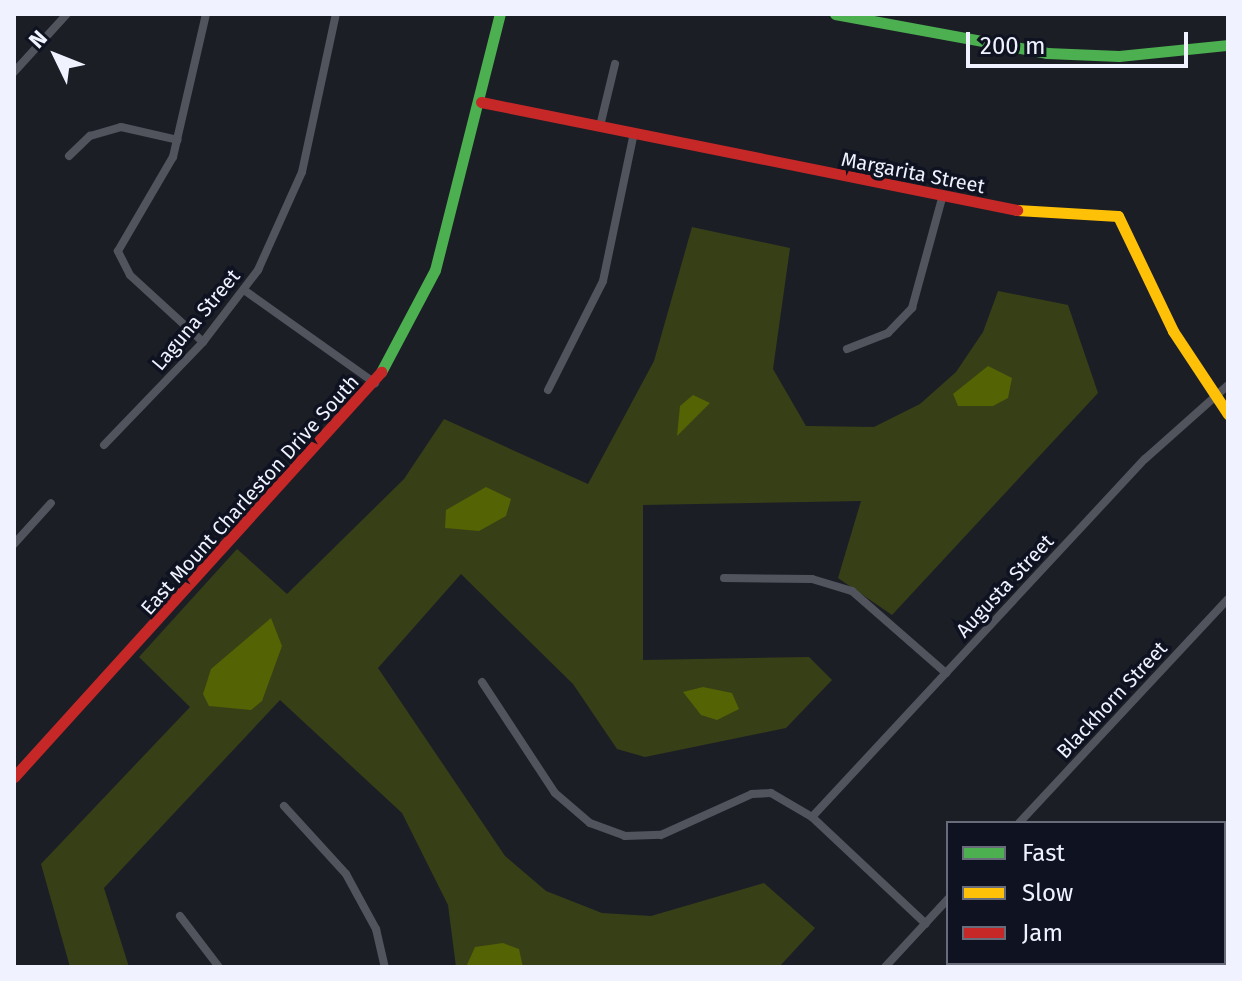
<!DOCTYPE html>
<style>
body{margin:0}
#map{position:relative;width:1242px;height:981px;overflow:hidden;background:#1c1e26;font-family:"Fira Sans",sans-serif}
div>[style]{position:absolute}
.green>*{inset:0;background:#373f17}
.water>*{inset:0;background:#546303}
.street>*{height:8px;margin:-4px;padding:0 4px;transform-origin:4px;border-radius:4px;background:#51535d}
.fast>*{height:11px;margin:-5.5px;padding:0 5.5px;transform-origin:5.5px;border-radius:5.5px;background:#4caf50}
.slow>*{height:11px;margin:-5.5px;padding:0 5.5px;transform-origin:5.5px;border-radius:5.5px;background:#ffc107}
.jam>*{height:11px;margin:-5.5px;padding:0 5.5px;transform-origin:5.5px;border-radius:5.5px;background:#c62828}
span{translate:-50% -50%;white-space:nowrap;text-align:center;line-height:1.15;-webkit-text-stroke:7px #0e1221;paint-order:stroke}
.street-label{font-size:20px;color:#f0f3ff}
.frame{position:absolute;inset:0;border:16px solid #f0f3ff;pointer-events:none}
.legend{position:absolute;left:946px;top:821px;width:280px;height:144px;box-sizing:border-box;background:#0e1221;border:2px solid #686c7a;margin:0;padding:10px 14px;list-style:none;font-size:24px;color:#f0f3ff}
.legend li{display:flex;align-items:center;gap:16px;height:40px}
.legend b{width:40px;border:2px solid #686c7a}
.north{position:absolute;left:16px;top:16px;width:80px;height:80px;-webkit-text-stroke:6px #0e1221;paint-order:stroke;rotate:313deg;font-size:22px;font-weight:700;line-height:32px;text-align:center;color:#f0f3ff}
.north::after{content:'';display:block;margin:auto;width:28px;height:36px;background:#f0f3ff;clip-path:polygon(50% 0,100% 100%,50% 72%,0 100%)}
.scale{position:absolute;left:966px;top:32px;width:222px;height:36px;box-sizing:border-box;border:4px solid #f0f3ff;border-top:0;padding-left:10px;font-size:24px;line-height:28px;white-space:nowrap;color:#f0f3ff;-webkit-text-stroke:6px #0e1221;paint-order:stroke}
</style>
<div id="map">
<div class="green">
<div style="clip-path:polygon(692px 227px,790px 248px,773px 369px,806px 426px,874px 427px,920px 404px,956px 372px,983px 332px,998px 291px,1068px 305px,1098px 393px,892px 615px,838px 578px,861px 501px,643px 505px,643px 660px,809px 657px,832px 680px,786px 728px,645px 757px,617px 749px,573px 684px,461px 574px,378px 668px,505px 856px,546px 891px,602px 913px,651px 916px,764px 883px,815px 928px,779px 967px,456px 967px,448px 905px,402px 813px,280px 700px,104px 888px,129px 967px,70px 967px,41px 864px,190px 707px,139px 657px,237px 549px,287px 594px,404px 479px,444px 419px,588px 484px,654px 361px)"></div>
</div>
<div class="water">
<div style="clip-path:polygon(988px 366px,1012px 378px,1008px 398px,993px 406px,958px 406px,953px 394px)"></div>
<div style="clip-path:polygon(693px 395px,710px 403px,677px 436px,680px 406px)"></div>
<div style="clip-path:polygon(486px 487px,511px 499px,506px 516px,479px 531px,445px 528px,446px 510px)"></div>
<div style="clip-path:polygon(271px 618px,282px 646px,262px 701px,251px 710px,209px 706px,203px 694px,211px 669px)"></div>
<div style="clip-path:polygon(703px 687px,732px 693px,739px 709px,717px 720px,701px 715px,683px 692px)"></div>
<div style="clip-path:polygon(503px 943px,519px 949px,523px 967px,466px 967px,475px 947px)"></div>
</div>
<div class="street">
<div style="left:14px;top:72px;width:79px;rotate:-47.6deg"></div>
<div style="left:600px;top:126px;width:64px;rotate:-76.4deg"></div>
<div style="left:69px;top:156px;width:29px;rotate:-44deg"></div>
<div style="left:90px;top:136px;width:32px;rotate:-16deg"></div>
<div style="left:121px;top:127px;width:58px;rotate:12.8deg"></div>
<div style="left:244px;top:290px;width:161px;rotate:35.4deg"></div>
<div style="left:203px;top:342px;width:99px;rotate:-137.5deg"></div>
<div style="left:130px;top:275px;width:27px;rotate:-117deg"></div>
<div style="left:118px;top:251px;width:109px;rotate:-59.7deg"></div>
<div style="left:173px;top:157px;width:147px;rotate:-77deg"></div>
<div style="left:847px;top:349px;width:44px;rotate:-21.3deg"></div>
<div style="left:888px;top:333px;width:35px;rotate:-46deg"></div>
<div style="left:912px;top:308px;width:114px;rotate:-74.7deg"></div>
<div style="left:548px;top:390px;width:122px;rotate:-63.2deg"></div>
<div style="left:603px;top:281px;width:151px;rotate:-78.2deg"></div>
<div style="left:104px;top:445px;width:143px;rotate:-46.1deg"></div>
<div style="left:203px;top:342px;width:91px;rotate:-52.6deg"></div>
<div style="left:258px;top:270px;width:107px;rotate:-65.8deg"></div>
<div style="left:302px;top:172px;width:162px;rotate:-77.9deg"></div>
<div style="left:14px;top:544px;width:55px;rotate:-47.9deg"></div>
<div style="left:724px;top:578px;width:88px;rotate:0.7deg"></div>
<div style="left:812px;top:579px;width:42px;rotate:16.7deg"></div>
<div style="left:852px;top:591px;width:125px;rotate:41.1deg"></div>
<div style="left:482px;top:682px;width:133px;rotate:56.7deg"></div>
<div style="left:555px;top:793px;width:46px;rotate:40.6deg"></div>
<div style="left:590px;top:823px;width:37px;rotate:20deg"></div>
<div style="left:625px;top:836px;width:36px;rotate:-2deg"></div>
<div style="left:661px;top:835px;width:100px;rotate:-24.3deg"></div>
<div style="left:752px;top:794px;width:19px;rotate:-3deg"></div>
<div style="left:771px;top:793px;width:48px;rotate:30.3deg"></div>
<div style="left:812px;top:817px;width:156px;rotate:43.2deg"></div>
<div style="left:284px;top:806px;width:92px;rotate:47.6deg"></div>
<div style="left:346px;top:874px;width:63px;rotate:61.4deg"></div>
<div style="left:376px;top:929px;width:39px;rotate:77deg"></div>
<div style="left:812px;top:817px;width:489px;rotate:-47.1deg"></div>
<div style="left:1145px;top:459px;width:111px;rotate:-41.7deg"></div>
<div style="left:1019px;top:823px;width:306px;rotate:-47deg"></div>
<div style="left:1224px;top:881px;width:6px;rotate:-51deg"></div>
<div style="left:180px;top:916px;width:64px;rotate:52.6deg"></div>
<div style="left:885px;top:967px;width:93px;rotate:-47.2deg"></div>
<div style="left:1144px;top:967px;width:5px;rotate:-53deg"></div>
</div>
<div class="fast">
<div style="left:835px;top:14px;width:216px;rotate:10.4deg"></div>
<div style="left:1047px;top:53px;width:72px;rotate:2.4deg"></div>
<div style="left:1119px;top:56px;width:110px;rotate:-5.8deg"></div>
<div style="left:381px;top:372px;width:115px;rotate:-62.1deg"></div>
<div style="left:435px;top:270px;width:264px;rotate:-75.8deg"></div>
</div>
<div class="slow">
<div style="left:1017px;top:210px;width:101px;rotate:3.4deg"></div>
<div style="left:1118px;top:216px;width:127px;rotate:64.4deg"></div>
<div style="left:1173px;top:331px;width:100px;rotate:56.5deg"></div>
</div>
<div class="jam">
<div style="left:481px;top:102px;width:547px;rotate:11.39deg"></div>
<div style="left:14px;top:777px;width:547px;rotate:-47.82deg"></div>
</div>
<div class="street-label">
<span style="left:913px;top:173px;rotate:11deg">Margarita Street</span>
<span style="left:196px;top:320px;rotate:-50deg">Laguna Street</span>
<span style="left:250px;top:495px;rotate:-48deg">East Mount Charleston Drive South</span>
<span style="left:1005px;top:586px;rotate:-47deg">Augusta Street</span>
<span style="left:1112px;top:700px;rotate:-47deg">Blackhorn Street</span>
</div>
<div class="frame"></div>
<ul class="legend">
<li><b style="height:10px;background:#4caf50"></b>Fast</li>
<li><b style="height:10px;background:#ffc107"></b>Slow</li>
<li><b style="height:10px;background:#c62828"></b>Jam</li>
</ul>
<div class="north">N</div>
<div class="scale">200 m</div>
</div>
